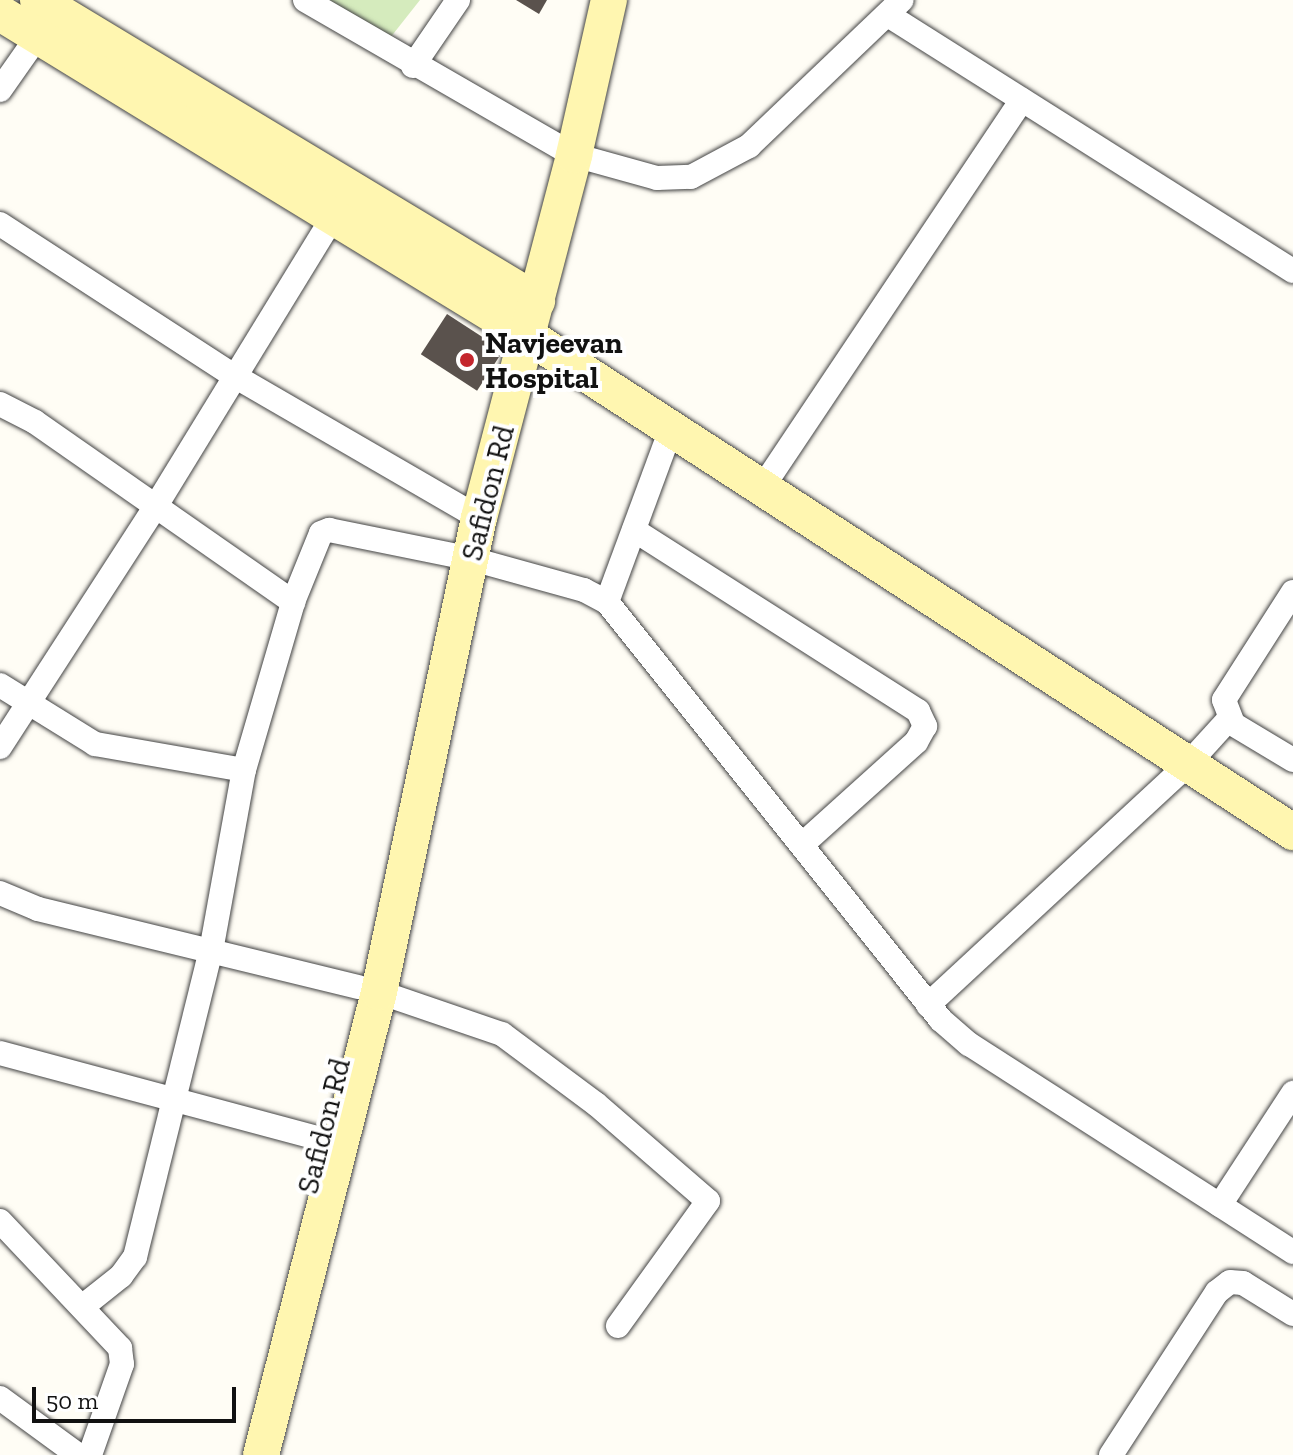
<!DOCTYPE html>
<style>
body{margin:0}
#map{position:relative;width:1293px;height:1455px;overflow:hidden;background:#fffdf5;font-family:"Zilla Slab",serif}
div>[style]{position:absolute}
.green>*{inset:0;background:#d5ebbd}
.building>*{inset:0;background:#5a524d;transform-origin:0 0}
.roads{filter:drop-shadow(0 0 2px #444) drop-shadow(0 0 2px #444)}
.street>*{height:24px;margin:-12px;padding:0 12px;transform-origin:12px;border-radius:12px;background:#fff}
.secondary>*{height:36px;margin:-18px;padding:0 18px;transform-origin:18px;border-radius:18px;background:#fff6b0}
.dots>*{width:22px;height:22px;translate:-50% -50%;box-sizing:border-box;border:4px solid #fff;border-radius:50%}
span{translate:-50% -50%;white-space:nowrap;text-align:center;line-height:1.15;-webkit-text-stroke:8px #fff;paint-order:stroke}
.poi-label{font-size:30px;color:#111;font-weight:700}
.left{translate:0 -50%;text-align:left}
.street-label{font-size:30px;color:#111}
.scale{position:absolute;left:32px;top:1387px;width:204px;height:36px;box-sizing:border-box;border:4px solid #111;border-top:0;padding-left:10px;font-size:24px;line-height:28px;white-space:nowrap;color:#111;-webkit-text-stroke:6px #fff;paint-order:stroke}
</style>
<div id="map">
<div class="green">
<div style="clip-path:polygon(327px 0,420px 0,390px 38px)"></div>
</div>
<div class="building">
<div style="clip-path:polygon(516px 0,547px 0,539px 14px)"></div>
<div style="left:447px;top:314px;width:67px;height:48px;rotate:33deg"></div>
</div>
<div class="roads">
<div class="street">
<div style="left:305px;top:0;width:310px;rotate:30deg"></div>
<div style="left:574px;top:155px;width:86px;rotate:15.5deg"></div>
<div style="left:657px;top:178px;width:34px;rotate:-2deg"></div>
<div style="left:691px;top:177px;width:66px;rotate:-28.1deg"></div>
<div style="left:749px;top:146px;width:211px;rotate:-43.7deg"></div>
<div style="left:888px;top:15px;width:479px;rotate:32.3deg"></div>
<div style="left:413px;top:66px;width:80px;rotate:-55.7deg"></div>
<div style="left:0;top:90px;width:66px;rotate:-54.9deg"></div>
<div style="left:0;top:224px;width:281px;rotate:33deg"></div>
<div style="left:236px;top:377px;width:281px;rotate:30.1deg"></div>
<div style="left:0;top:404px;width:39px;rotate:27deg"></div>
<div style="left:35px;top:422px;width:315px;rotate:34.9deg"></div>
<div style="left:762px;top:488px;width:467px;rotate:-56.2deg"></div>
<div style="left:634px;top:530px;width:337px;rotate:32.5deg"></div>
<div style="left:918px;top:711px;width:17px;rotate:65deg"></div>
<div style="left:925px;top:726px;width:18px;rotate:119deg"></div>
<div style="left:916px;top:742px;width:151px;rotate:138deg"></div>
<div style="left:1293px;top:592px;width:128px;rotate:122.6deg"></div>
<div style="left:1224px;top:700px;width:26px;rotate:69deg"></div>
<div style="left:1233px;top:724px;width:70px;rotate:31deg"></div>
<div style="left:607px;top:602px;width:184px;rotate:-69.7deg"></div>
<div style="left:0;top:685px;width:112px;rotate:31.8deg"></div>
<div style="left:95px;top:744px;width:151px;rotate:9.9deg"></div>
<div style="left:0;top:747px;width:283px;rotate:-57.1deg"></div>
<div style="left:154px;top:509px;width:342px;rotate:-58.5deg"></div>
<div style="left:0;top:893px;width:41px;rotate:22.8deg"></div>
<div style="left:38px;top:909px;width:330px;rotate:13.7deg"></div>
<div style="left:379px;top:992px;width:130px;rotate:18.9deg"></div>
<div style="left:502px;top:1034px;width:117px;rotate:36.7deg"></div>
<div style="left:596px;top:1104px;width:148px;rotate:40.9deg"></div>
<div style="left:708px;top:1201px;width:154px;rotate:125.8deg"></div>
<div style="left:928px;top:1005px;width:355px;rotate:-42.8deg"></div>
<div style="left:1188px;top:764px;width:61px;rotate:-47.7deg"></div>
<div style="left:0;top:1053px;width:331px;rotate:15deg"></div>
<div style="left:1220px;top:1205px;width:134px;rotate:-56.9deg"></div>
<div style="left:0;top:1221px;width:175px;rotate:46.6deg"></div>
<div style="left:120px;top:1348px;width:16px;rotate:83deg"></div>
<div style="left:122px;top:1364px;width:96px;rotate:109.4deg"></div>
<div style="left:82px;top:1307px;width:50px;rotate:-38.5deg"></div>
<div style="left:121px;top:1276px;width:24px;rotate:-54deg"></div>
<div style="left:135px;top:1257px;width:315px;rotate:-76.1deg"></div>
<div style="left:211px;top:951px;width:184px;rotate:-79.7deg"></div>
<div style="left:244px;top:770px;width:175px;rotate:-73.7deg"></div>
<div style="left:293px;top:602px;width:74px;rotate:-67.9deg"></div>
<div style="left:321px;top:533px;width:9px;rotate:-21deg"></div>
<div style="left:329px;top:530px;width:146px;rotate:11.5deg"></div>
<div style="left:472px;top:559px;width:116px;rotate:15.5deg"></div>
<div style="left:584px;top:590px;width:26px;rotate:28deg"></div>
<div style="left:607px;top:602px;width:535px;rotate:51.37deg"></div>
<div style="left:941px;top:1020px;width:37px;rotate:41deg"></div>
<div style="left:969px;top:1044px;width:385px;rotate:32.7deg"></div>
<div style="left:0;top:1398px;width:97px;rotate:36.2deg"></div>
<div style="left:1111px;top:1455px;width:194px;rotate:-57deg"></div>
<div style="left:1217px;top:1292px;width:16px;rotate:-38deg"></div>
<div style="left:1230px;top:1282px;width:13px;rotate:4deg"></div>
<div style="left:1243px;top:1283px;width:59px;rotate:31.8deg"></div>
</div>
<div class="secondary">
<div style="left:38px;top:0;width:583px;rotate:31.1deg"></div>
<div style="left:0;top:13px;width:619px;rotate:31.46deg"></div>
<div style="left:528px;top:336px;width:912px;rotate:32.96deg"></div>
<div style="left:261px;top:1455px;width:478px;rotate:-75.7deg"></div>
<div style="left:379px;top:992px;width:484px;rotate:-78.1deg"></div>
<div style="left:479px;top:518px;width:375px;rotate:-75.3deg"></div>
<div style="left:574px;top:155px;width:159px;rotate:-77.3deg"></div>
</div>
</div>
<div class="dots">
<div style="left:467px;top:360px;background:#c4262e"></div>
</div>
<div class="poi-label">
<span class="left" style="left:485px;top:360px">Navjeevan<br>Hospital</span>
</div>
<div class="street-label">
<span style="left:488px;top:493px;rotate:-76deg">Safidon Rd</span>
<span style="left:324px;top:1126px;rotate:-76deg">Safidon Rd</span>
</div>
<div class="scale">50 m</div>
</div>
